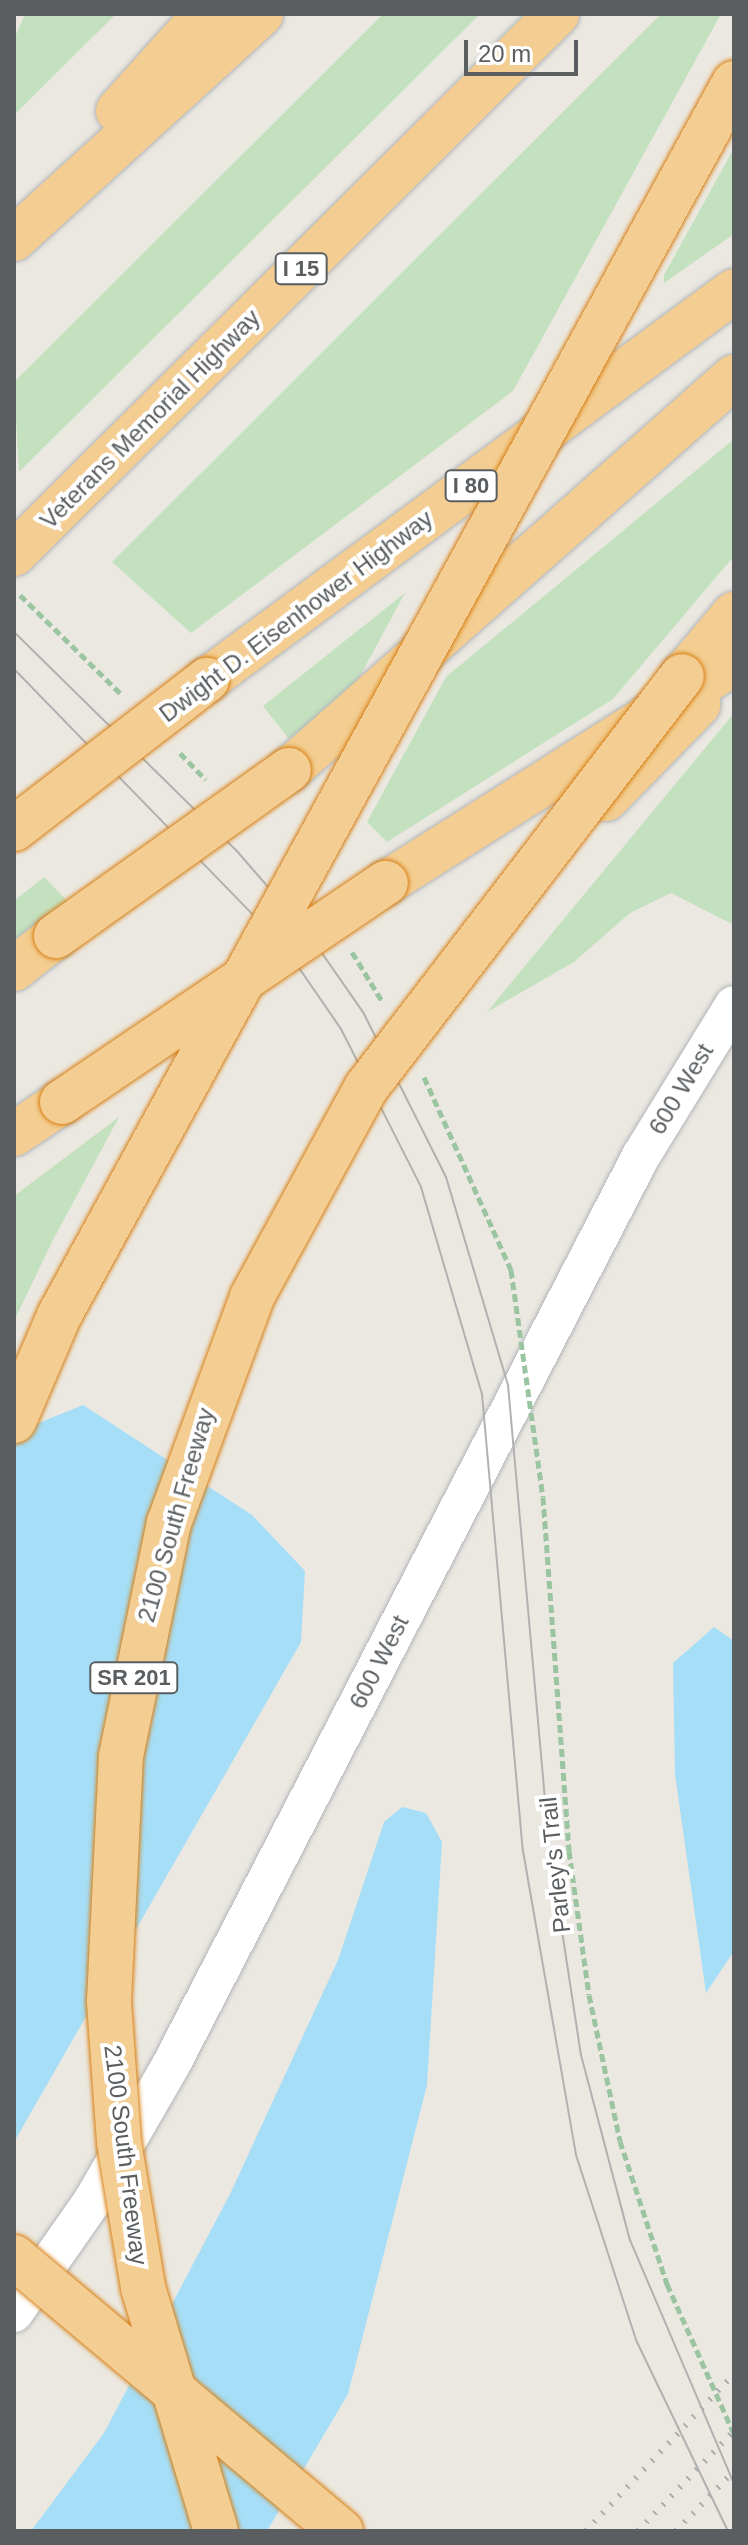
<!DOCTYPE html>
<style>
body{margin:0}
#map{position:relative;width:748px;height:2545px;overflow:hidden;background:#ebe8e1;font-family:Arial,sans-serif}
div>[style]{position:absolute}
.green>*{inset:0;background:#c4e1bf}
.water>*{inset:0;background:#a6def7}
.path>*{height:5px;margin-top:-2.5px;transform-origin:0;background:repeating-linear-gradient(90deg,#9bc4a1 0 8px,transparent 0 12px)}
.roads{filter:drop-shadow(0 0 2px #b2b5b8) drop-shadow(0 0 2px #b2b5b8)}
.tertiary>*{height:38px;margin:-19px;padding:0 19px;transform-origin:19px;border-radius:19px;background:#fff}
.motorway>*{height:44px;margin:-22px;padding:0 22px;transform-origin:22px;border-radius:22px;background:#f3cd91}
.tram>*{height:2px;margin:-1px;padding:0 1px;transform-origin:1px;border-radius:1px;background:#b0b1b1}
.rail>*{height:6px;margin-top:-3px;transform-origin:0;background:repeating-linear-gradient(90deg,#b0b1b1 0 2px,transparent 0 12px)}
.path-bridge>*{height:5px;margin-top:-2.5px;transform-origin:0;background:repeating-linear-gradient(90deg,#9bc4a1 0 8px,transparent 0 12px)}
.bridges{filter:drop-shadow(0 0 2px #d88014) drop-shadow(0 0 2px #d88014)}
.motorway-bridge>*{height:44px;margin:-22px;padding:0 22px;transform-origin:22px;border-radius:22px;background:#f3cd91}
span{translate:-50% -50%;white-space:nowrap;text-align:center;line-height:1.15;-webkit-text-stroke:8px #fff;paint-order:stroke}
.shield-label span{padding:2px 6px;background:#fff;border:2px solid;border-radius:6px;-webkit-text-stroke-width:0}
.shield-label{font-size:22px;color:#5a5e61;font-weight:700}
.street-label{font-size:24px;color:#5a5e61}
.frame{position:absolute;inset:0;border:16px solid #5a5e61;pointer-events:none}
.scale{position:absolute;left:464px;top:40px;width:114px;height:36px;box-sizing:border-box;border:4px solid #5a5e61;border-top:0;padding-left:10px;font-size:24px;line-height:28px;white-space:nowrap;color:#5a5e61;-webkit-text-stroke:6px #fff;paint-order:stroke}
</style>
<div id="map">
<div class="green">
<div style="clip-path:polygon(25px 14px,116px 14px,14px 115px,14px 39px)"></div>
<div style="clip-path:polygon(383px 14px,480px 14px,19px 472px,14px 382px)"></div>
<div style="clip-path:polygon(661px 14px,721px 14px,513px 391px,191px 633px,112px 562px)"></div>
<div style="clip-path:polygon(734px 148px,734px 234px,664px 283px,664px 275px)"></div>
<div style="clip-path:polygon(734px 439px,734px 556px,613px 699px,387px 842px,367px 822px,446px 677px)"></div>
<div style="clip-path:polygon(405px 593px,353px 689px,289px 739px,263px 706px)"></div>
<div style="clip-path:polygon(734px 713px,734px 925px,671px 893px,630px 913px,574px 962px,487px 1012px)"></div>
<div style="clip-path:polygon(44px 877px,78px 912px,14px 965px,14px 901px)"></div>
<div style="clip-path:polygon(119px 1117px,53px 1240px,14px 1321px,14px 1196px)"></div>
</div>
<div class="water">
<div style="clip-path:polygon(83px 1405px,252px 1515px,305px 1571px,301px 1642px,14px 2142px,14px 1433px)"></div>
<div style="clip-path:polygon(714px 1627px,734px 1641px,734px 1951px,706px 1993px,675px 1774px,673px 1663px)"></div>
<div style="clip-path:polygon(402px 1807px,426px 1813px,442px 1842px,427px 2085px,348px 2394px,267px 2531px,31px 2531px,104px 2433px,230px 2194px,338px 1960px,384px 1822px)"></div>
</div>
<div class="path">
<div style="left:20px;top:595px;width:143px;rotate:44.4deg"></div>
<div style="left:180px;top:753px;width:37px;rotate:46deg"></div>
<div style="left:352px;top:952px;width:57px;rotate:58.5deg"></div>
<div style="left:424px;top:1077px;width:212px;rotate:65.7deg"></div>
<div style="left:543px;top:1497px;width:355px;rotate:85.8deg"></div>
<div style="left:569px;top:1851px;width:145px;rotate:82.1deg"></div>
</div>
<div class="roads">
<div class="tertiary">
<div style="left:14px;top:2313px;width:138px;rotate:-55deg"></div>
<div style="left:93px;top:2200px;width:158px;rotate:-60deg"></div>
<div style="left:172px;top:2063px;width:1021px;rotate:-62.66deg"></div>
<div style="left:641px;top:1156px;width:177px;rotate:-58.4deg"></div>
</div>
<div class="motorway">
<div style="left:118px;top:111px;width:130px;rotate:-48.1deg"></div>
<div style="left:14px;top:239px;width:334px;rotate:-42.3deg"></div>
<div style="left:14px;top:554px;width:766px;rotate:-44.84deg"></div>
<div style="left:682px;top:676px;width:81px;rotate:-50deg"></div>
<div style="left:207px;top:680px;width:655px;rotate:-36.43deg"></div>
<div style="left:289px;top:770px;width:594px;rotate:-41.45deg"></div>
<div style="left:606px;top:799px;width:132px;rotate:-45.6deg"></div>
<div style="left:386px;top:883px;width:412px;rotate:-32.3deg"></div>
<div style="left:14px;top:969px;width:53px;rotate:-38.2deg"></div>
<div style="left:14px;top:1134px;width:58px;rotate:-33.7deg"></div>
</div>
</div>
<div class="tram">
<div style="left:14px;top:632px;width:311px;rotate:44.5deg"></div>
<div style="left:236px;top:850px;width:110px;rotate:49.1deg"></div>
<div style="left:308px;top:933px;width:96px;rotate:55.2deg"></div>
<div style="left:363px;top:1012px;width:185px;rotate:63.3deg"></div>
<div style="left:446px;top:1177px;width:217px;rotate:73.4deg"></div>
<div style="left:508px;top:1385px;width:463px;rotate:84.9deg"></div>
<div style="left:549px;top:1846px;width:211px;rotate:81.3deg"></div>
<div style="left:581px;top:2055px;width:191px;rotate:75.2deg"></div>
<div style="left:630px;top:2240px;width:265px;rotate:66.9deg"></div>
<div style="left:14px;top:669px;width:390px;rotate:45.8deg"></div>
<div style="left:286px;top:949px;width:97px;rotate:55.5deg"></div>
<div style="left:341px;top:1029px;width:177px;rotate:63.1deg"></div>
<div style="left:421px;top:1187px;width:216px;rotate:73.6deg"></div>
<div style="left:482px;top:1394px;width:459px;rotate:84.9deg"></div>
<div style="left:523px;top:1851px;width:309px;rotate:80.1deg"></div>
<div style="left:576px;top:2155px;width:194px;rotate:72deg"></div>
<div style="left:636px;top:2340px;width:212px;rotate:64.3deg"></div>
</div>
<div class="rail">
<div style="left:586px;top:2531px;width:216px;rotate:-46.7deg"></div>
<div style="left:638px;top:2531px;width:139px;rotate:-46.2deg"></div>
<div style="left:676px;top:2531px;width:83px;rotate:-46deg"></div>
</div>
<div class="path-bridge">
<div style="left:511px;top:1270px;width:229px;rotate:82deg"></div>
<div style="left:589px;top:1995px;width:149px;rotate:78deg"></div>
<div style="left:620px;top:2141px;width:151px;rotate:71.8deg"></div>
<div style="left:667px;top:2284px;width:164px;rotate:65.9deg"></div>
</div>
<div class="bridges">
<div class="motorway-bridge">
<div style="left:14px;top:829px;width:244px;rotate:-37.7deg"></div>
<div style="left:56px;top:936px;width:286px;rotate:-35.5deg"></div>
<div style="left:62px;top:1102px;width:391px;rotate:-34.1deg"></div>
<div style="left:14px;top:1421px;width:114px;rotate:-66.8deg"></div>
<div style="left:59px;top:1316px;width:1406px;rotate:-61.3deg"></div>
<div style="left:14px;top:2257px;width:427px;rotate:40deg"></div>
<div style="left:216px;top:2531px;width:255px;rotate:-106.7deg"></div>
<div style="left:143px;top:2287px;width:147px;rotate:-99.4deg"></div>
<div style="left:119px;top:2142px;width:141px;rotate:-94.1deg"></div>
<div style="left:109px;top:2001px;width:245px;rotate:-87.2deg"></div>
<div style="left:121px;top:1756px;width:238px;rotate:-78.4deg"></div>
<div style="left:169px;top:1523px;width:241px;rotate:-69.8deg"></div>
<div style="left:252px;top:1297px;width:238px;rotate:-61.4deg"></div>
<div style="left:366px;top:1088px;width:519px;rotate:-52.51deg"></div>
</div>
</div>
<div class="shield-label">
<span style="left:301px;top:269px">I 15</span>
<span style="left:471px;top:486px">I 80</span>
<span style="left:134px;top:1678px">SR 201</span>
</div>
<div class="street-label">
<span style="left:150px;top:419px;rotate:-45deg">Veterans Memorial Highway</span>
<span style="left:296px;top:616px;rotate:-37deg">Dwight D. Eisenhower Highway</span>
<span style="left:681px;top:1089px;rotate:-59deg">600 West</span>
<span style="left:176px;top:1515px;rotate:-74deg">2100 South Freeway</span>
<span style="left:379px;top:1662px;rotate:-63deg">600 West</span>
<span style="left:555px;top:1865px;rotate:-96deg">Parley's Trail</span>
<span style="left:126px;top:2155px;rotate:83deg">2100 South Freeway</span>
</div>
<div class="frame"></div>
<div class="scale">20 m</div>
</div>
